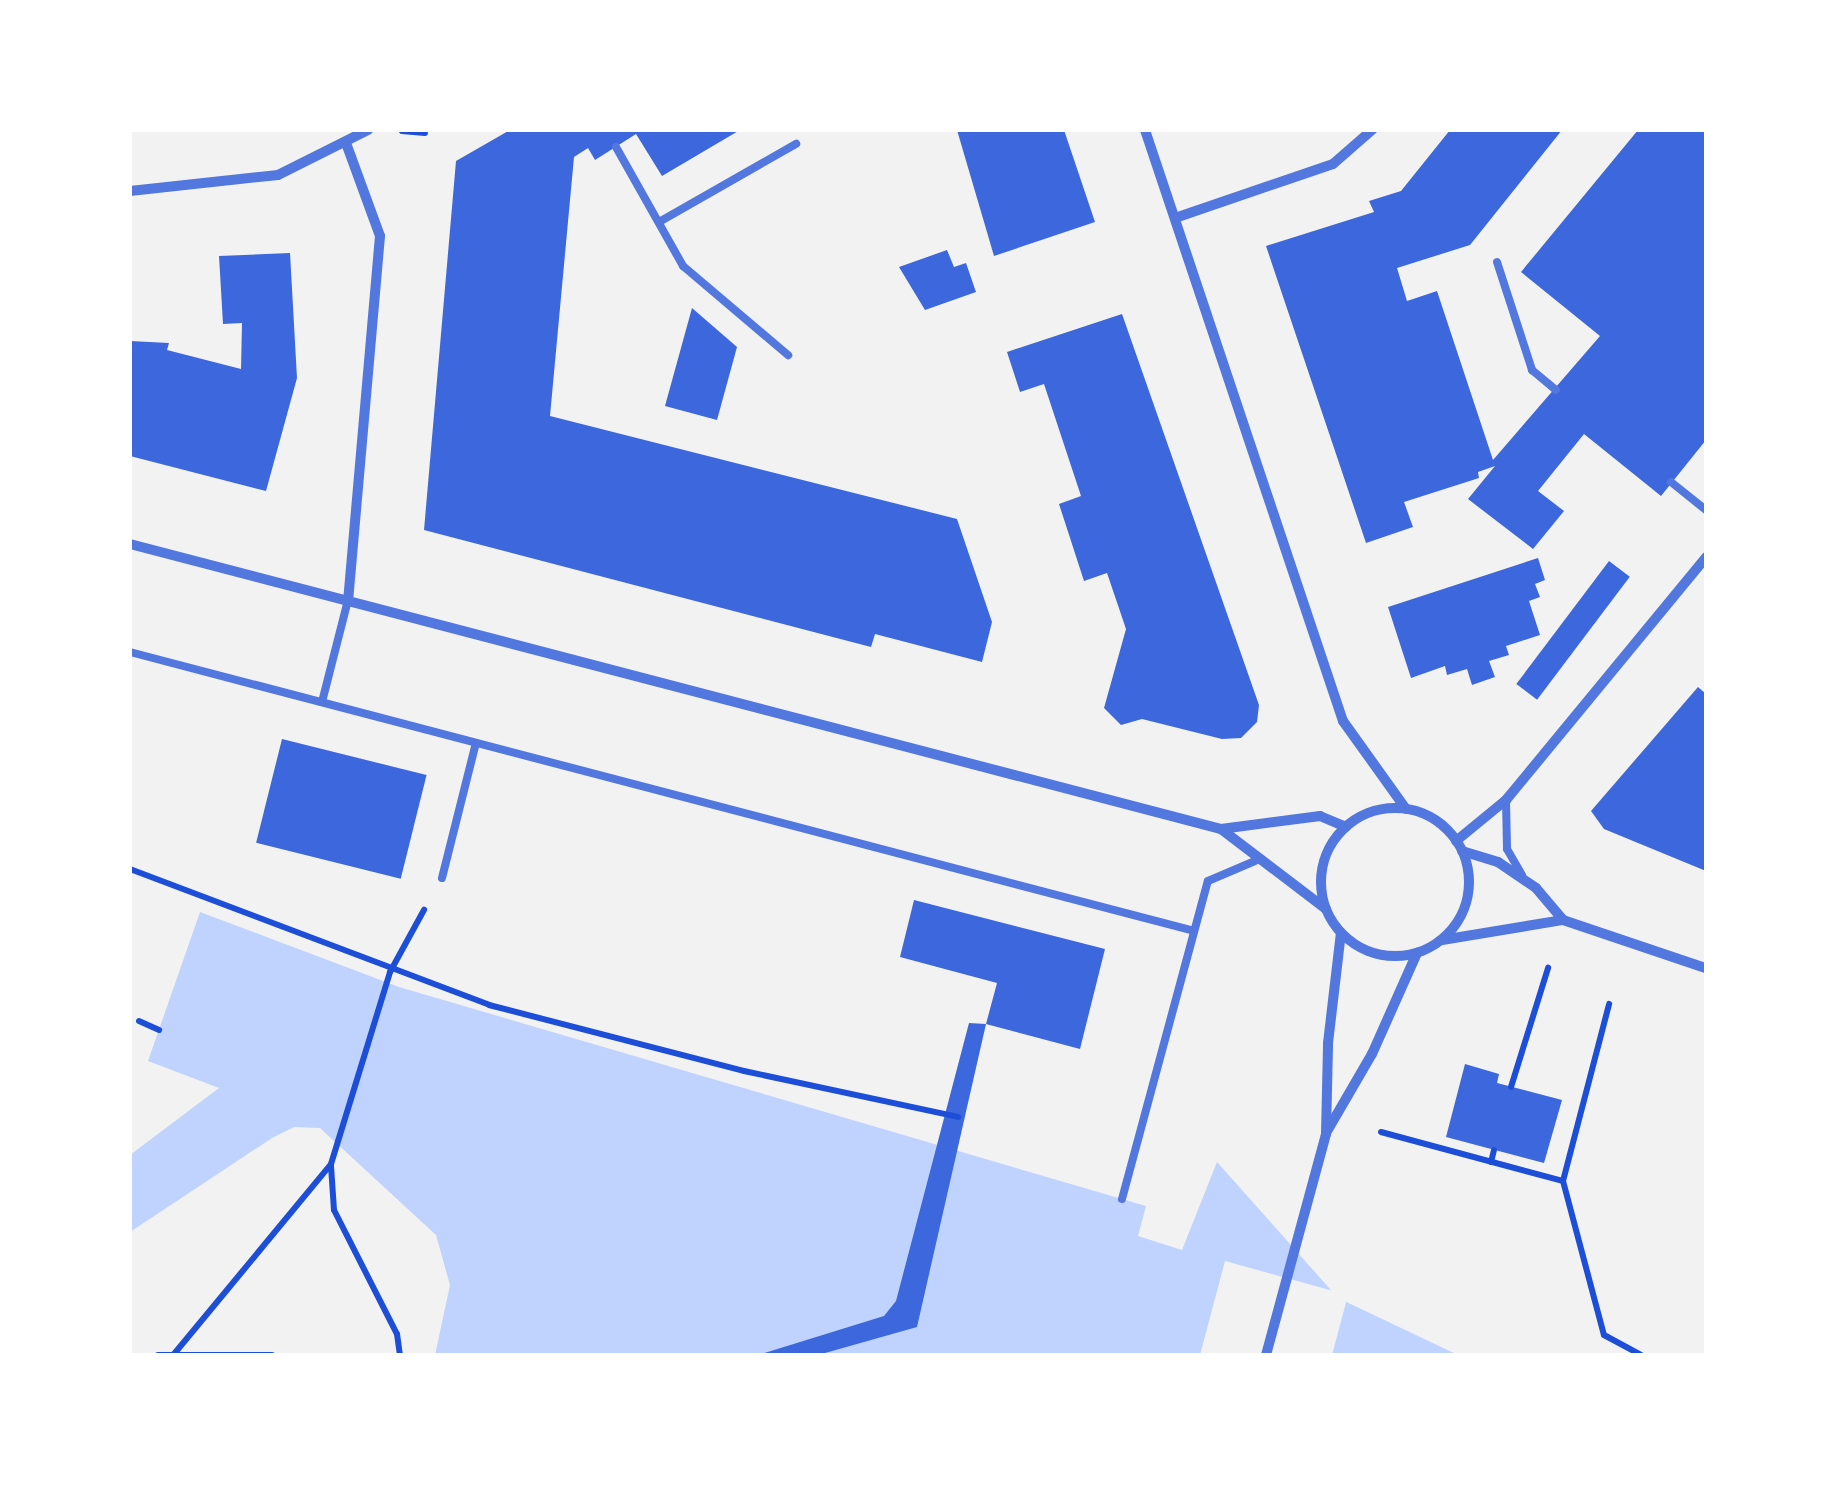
<!DOCTYPE html>
<style>
body{margin:0}
#map{position:relative;width:1836px;height:1485px;overflow:hidden;background:#f2f2f2;font-family:Quicksand,sans-serif}
div>[style]{position:absolute}
.water>*{inset:0;background:#bfd3fe}
.pier>*{inset:0;background:#f2f2f2}
.building>*{inset:0;background:#3d67dc;transform-origin:0 0}
.path>*{height:6px;margin:-3px;padding:0 3px;transform-origin:3px;border-radius:3px;background:#1d4ed8}
.service>*{height:8px;margin:-4px;padding:0 4px;transform-origin:4px;border-radius:4px;background:#5277de}
.minor>*{height:10px;margin:-5px;padding:0 5px;transform-origin:5px;border-radius:5px;background:#5277de}
.minor>.ring{margin:-5px;padding:0;box-sizing:content-box;background:none;border:10px solid #5277de;border-radius:50%}
span{translate:-50% -50%;white-space:nowrap;text-align:center;line-height:1.15;-webkit-text-stroke:10px #fff;paint-order:stroke}
.frame{position:absolute;inset:0;border:132px solid #fff;pointer-events:none}
</style>
<div id="map">
<div class="water">
<div style="clip-path:polygon(200px 912px,399px 987px,1146px 1206px,1138px 1236px,1182px 1250px,1217px 1162px,1338px 1298px,1458px 1355px,435px 1355px,450px 1285px,436px 1235px,320px 1128px,294px 1127px,272px 1138px,130px 1232px,130px 1155px,219px 1088px,148px 1061px)"></div>
</div>
<div class="pier">
<div style="clip-path:polygon(1225px 1261px,1348px 1295px,1332px 1355px,1200px 1355px)"></div>
</div>
<div class="building">
<div style="clip-path:polygon(510px 130px,740px 130px,662px 176px,636px 134px,595px 160px,588px 148px,574px 157px,550px 416px,957px 519px,992px 622px,982px 662px,875px 634px,871px 647px,424px 530px,456px 161px)"></div>
<div style="clip-path:polygon(957px 130px,1064px 130px,1095px 222px,994px 256px)"></div>
<div style="clip-path:polygon(1450px 130px,1562px 130px,1470px 245px,1397px 268px,1407px 301px,1437px 291px,1493px 460px,1600px 336px,1521px 272px,1638px 130px,1706px 130px,1706px 440px,1661px 496px,1584px 434px,1538px 491px,1564px 511px,1533px 549px,1468px 499px,1495px 466px,1478px 472px,1479px 478px,1404px 502px,1413px 527px,1366px 543px,1266px 246px,1374px 212px,1369px 201px,1401px 191px)"></div>
<div style="clip-path:polygon(947px 250px,954px 267px,966px 263px,976px 292px,925px 310px,899px 267px)"></div>
<div style="clip-path:polygon(290px 253px,297px 378px,266px 491px,130px 456px,130px 341px,169px 343px,167px 350px,241px 369px,242px 323px,223px 324px,219px 256px)"></div>
<div style="clip-path:polygon(692px 308px,737px 347px,717px 420px,665px 406px)"></div>
<div style="clip-path:polygon(1122px 314px,1259px 705px,1257px 722px,1241px 738px,1222px 739px,1142px 719px,1121px 725px,1104px 708px,1126px 629px,1107px 573px,1084px 581px,1059px 504px,1081px 496px,1044px 384px,1020px 392px,1007px 352px)"></div>
<div style="clip-path:polygon(1538px 558px,1545px 580px,1535px 584px,1540px 597px,1529px 601px,1540px 635px,1506px 646px,1509px 655px,1489px 661px,1495px 677px,1472px 685px,1467px 669px,1447px 675px,1445px 666px,1411px 678px,1388px 607px)"></div>
<div style="left:1609px;top:561px;width:26px;height:154px;rotate:37deg"></div>
<div style="clip-path:polygon(1698px 687px,1706px 694px,1706px 871px,1604px 829px,1591px 811px)"></div>
<div style="left:282px;top:739px;width:149px;height:107px;rotate:14deg"></div>
<div style="clip-path:polygon(914px 900px,1105px 949px,1080px 1049px,986px 1024px,997px 983px,900px 957px)"></div>
<div style="clip-path:polygon(969px 1023px,986px 1024px,917px 1327px,818px 1355px,758px 1355px,884px 1316px,896px 1301px)"></div>
<div style="clip-path:polygon(1465px 1064px,1499px 1074px,1497px 1083px,1562px 1100px,1544px 1163px,1446px 1137px)"></div>
</div>
<div class="path">
<div style="left:402px;top:131px;width:23px;rotate:5deg"></div>
<div style="left:130px;top:869px;width:384px;rotate:20.7deg"></div>
<div style="left:489px;top:1005px;width:263px;rotate:14.5deg"></div>
<div style="left:744px;top:1071px;width:219px;rotate:12.1deg"></div>
<div style="left:139px;top:1021px;width:22px;rotate:24deg"></div>
<div style="left:1511px;top:1087px;width:125px;rotate:-72.7deg"></div>
<div style="left:1381px;top:1132px;width:188px;rotate:15.1deg"></div>
<div style="left:1563px;top:1181px;width:159px;rotate:75.1deg"></div>
<div style="left:1604px;top:1335px;width:42px;rotate:28.4deg"></div>
<div style="left:1491px;top:1162px;width:12px;rotate:-76deg"></div>
<div style="left:331px;top:1166px;width:44px;rotate:86.1deg"></div>
<div style="left:334px;top:1210px;width:139px;rotate:63.1deg"></div>
<div style="left:397px;top:1334px;width:21px;rotate:82deg"></div>
<div style="left:1563px;top:1181px;width:183px;rotate:-75.4deg"></div>
<div style="left:174px;top:1354px;width:246px;rotate:-50.4deg"></div>
<div style="left:331px;top:1164px;width:201px;rotate:-72.9deg"></div>
<div style="left:390px;top:972px;width:71px;rotate:-61.3deg"></div>
<div style="left:158px;top:1355px;width:114px"></div>
</div>
<div class="service">
<div style="left:616px;top:147px;width:137px;rotate:60.6deg"></div>
<div style="left:683px;top:266px;width:138px;rotate:40.3deg"></div>
<div style="left:659px;top:222px;width:158px;rotate:-29.7deg"></div>
<div style="left:1497px;top:262px;width:114px;rotate:72deg"></div>
<div style="left:1532px;top:370px;width:31px;rotate:40deg"></div>
<div style="left:1671px;top:482px;width:45px;rotate:38.7deg"></div>
<div style="left:130px;top:652px;width:1100px;rotate:14.69deg"></div>
<div style="left:322px;top:702px;width:105px;rotate:-75.7deg"></div>
<div style="left:1506px;top:800px;width:49px;rotate:88.8deg"></div>
<div style="left:1507px;top:849px;width:30px;rotate:60deg"></div>
<div style="left:442px;top:878px;width:139px;rotate:-75.9deg"></div>
<div style="left:1122px;top:1199px;width:329px;rotate:-74.9deg"></div>
<div style="left:1208px;top:881px;width:51px;rotate:-23.1deg"></div>
</div>
<div class="minor">
<div style="left:1145px;top:130px;width:623px;rotate:71.48deg"></div>
<div style="left:1343px;top:721px;width:108px;rotate:54.4deg"></div>
<div style="left:346px;top:143px;width:99px;rotate:69.9deg"></div>
<div style="left:380px;top:236px;width:365px;rotate:95deg"></div>
<div style="left:130px;top:191px;width:149px;rotate:-6.2deg"></div>
<div style="left:278px;top:175px;width:101px;rotate:-26.6deg"></div>
<div style="left:1175px;top:218px;width:167px;rotate:-18.9deg"></div>
<div style="left:1333px;top:164px;width:52px;rotate:-41.1deg"></div>
<div style="left:130px;top:544px;width:1128px;rotate:14.64deg"></div>
<div style="left:1221px;top:829px;width:100px;rotate:-7.5deg"></div>
<div style="left:1320px;top:816px;width:28px;rotate:23deg"></div>
<div class="ring" style="left:1321px;top:808px;width:138px;height:138px"></div>
<div style="left:1221px;top:829px;width:132px;rotate:37.3deg"></div>
<div style="left:1456px;top:841px;width:65px;rotate:-39.4deg"></div>
<div style="left:1506px;top:800px;width:315px;rotate:-50.5deg"></div>
<div style="left:1462px;top:851px;width:38px;rotate:17deg"></div>
<div style="left:1498px;top:862px;width:46px;rotate:34.4deg"></div>
<div style="left:1536px;top:888px;width:42px;rotate:49.8deg"></div>
<div style="left:1442px;top:940px;width:123px;rotate:-9.4deg"></div>
<div style="left:1563px;top:920px;width:151px;rotate:18.6deg"></div>
<div style="left:1326px;top:1133px;width:91px;rotate:-59.8deg"></div>
<div style="left:1372px;top:1054px;width:111px;rotate:-66deg"></div>
<div style="left:1266px;top:1355px;width:229px;rotate:-74.8deg"></div>
<div style="left:1326px;top:1134px;width:91px;rotate:-88.7deg"></div>
<div style="left:1328px;top:1043px;width:111px;rotate:-83.3deg"></div>
</div>
<div class="frame"></div>
</div>
